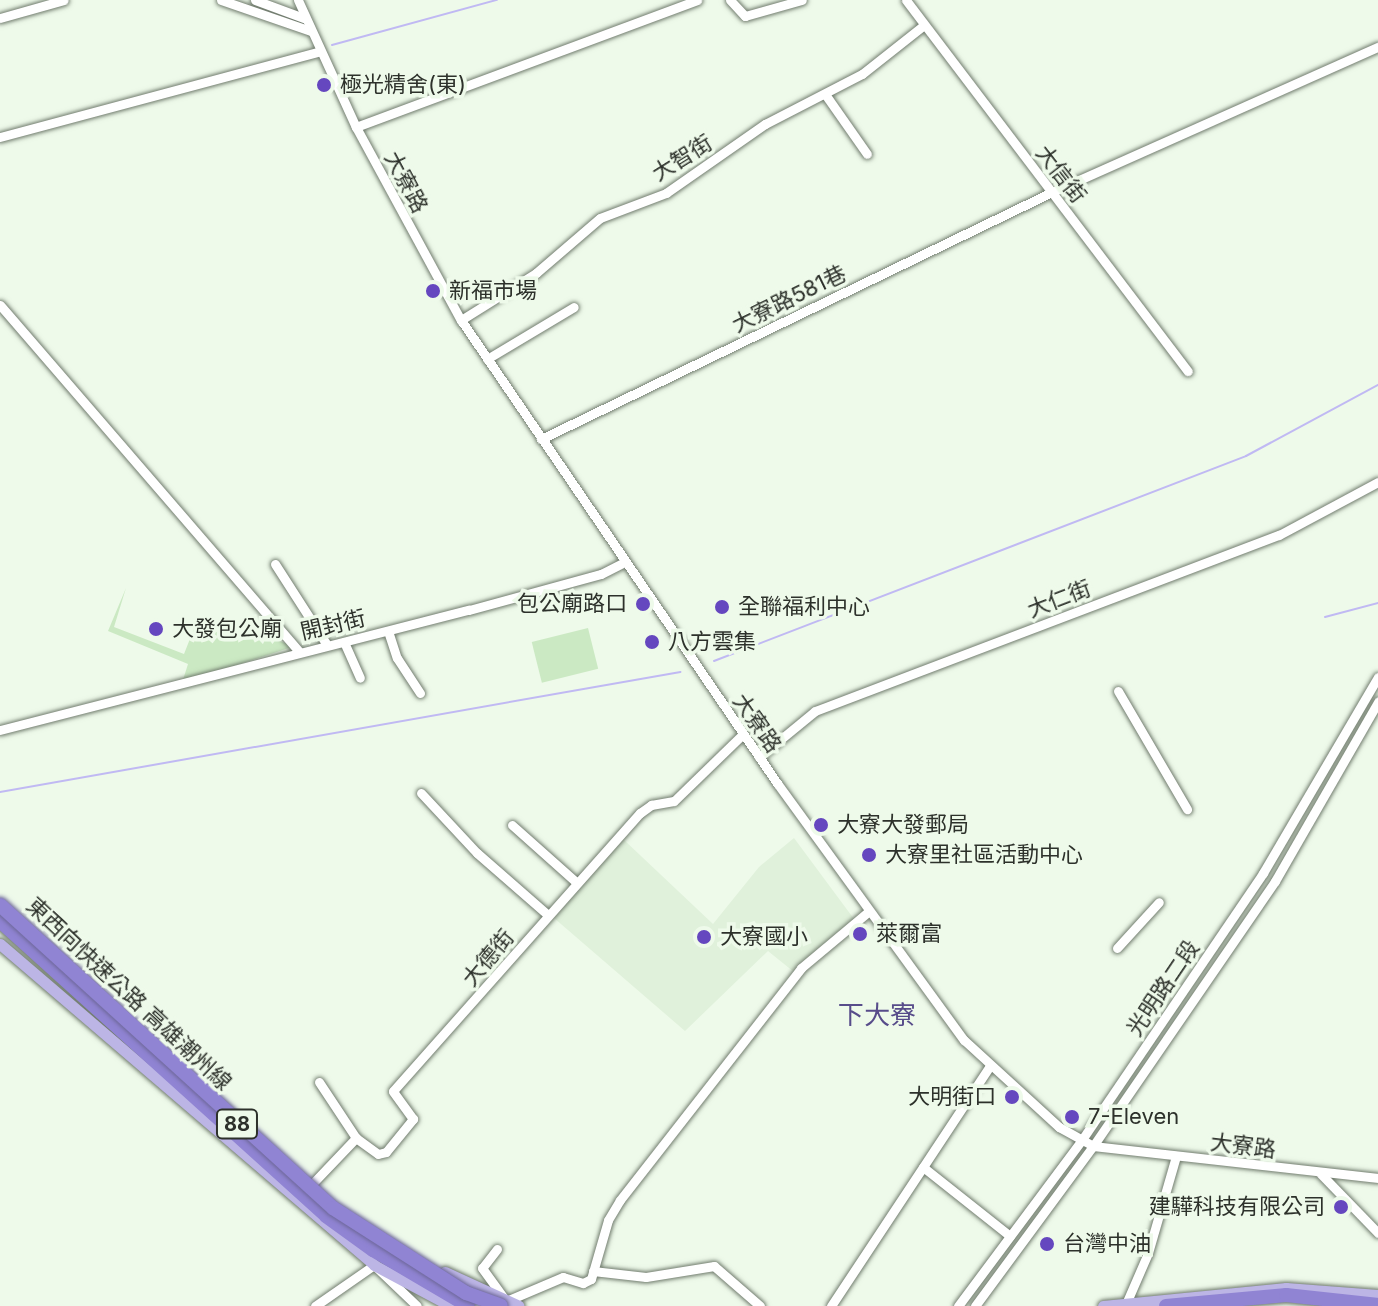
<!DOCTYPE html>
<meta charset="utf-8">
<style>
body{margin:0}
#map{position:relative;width:1378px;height:1306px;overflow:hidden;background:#eefaea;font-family:Inter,"Noto Sans TC",sans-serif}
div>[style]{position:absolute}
.built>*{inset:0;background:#e0f1db}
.green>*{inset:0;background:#cbe9c3;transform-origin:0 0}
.stream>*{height:2px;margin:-1px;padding:0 1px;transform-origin:1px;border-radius:1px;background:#c0b9f3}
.roads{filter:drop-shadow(0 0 2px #717c6e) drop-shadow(0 0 2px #717c6e)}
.minor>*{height:9px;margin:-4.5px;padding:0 4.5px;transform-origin:4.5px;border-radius:4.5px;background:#fff}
.major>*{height:11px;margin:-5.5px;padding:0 5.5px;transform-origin:5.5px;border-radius:5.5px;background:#bcb5e5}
.highway>*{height:14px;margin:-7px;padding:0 7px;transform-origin:7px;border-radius:7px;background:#9084d3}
.bridges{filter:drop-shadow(0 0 2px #6d6798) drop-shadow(0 0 2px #6d6798)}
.highway-bridge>*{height:14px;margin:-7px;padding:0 7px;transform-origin:7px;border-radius:7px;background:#9084d3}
.dots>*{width:22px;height:22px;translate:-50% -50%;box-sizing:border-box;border:4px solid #eefaea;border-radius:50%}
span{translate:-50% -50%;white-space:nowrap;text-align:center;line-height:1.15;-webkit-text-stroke:7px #eefaea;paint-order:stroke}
.shield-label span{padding:2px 6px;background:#eefaea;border:2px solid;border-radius:6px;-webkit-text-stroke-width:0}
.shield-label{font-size:20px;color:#2d312b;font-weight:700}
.poi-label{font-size:22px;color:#2d312b}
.left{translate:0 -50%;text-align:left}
.right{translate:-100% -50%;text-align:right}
.street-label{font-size:22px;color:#2d312b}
.quarter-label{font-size:26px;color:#574c8a}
</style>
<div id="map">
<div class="built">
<div style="clip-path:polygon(794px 838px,854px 919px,794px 972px,768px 951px,685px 1031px,554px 918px,623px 839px,713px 924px,759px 867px)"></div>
</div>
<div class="green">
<div style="clip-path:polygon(126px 588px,114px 627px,184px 654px,199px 616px,295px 646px,182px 683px,188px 664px,108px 631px)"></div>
<div style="left:588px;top:628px;width:42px;height:58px;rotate:76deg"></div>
</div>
<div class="stream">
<div style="left:332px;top:45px;width:171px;rotate:-15.3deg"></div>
<div style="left:1325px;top:617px;width:55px;rotate:-14.8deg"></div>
<div style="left:714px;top:661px;width:570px;rotate:-21.07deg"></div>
<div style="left:1246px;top:456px;width:150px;rotate:-28.3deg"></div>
<div style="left:0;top:792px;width:691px;rotate:-10.01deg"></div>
</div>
<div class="roads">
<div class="minor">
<div style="left:221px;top:0;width:95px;rotate:19deg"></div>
<div style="left:255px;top:0;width:54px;rotate:20.4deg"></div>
<div style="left:298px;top:0;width:140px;rotate:65.5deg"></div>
<div style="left:356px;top:127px;width:220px;rotate:61.5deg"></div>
<div style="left:461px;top:320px;width:561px;rotate:55.69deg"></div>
<div style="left:777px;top:783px;width:318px;rotate:54deg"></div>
<div style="left:964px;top:1040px;width:129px;rotate:42.5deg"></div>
<div style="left:1059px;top:1127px;width:39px;rotate:29deg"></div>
<div style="left:1093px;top:1146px;width:287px;rotate:6.4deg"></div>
<div style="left:730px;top:0;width:22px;rotate:47deg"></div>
<div style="left:745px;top:16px;width:59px;rotate:-15.7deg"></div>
<div style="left:906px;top:0;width:466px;rotate:52.8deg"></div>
<div style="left:0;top:18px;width:66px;rotate:-15.7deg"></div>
<div style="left:825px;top:94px;width:73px;rotate:55deg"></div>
<div style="left:356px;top:127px;width:364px;rotate:-20.4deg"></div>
<div style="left:0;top:137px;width:332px;rotate:-15deg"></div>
<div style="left:0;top:305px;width:457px;rotate:49.2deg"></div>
<div style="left:461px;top:320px;width:89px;rotate:-32.1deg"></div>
<div style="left:536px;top:273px;width:84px;rotate:-40.7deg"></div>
<div style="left:600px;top:218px;width:71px;rotate:-20.7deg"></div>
<div style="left:666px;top:193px;width:121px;rotate:-34.9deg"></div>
<div style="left:765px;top:124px;width:109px;rotate:-27.3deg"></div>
<div style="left:862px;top:74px;width:79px;rotate:-38.3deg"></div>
<div style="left:487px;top:359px;width:101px;rotate:-30.9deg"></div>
<div style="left:541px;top:439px;width:568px;rotate:-25.8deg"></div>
<div style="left:1052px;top:192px;width:357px;rotate:-24deg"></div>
<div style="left:275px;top:564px;width:96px;rotate:57.3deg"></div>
<div style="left:388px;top:631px;width:28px;rotate:72deg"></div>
<div style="left:397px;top:658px;width:42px;rotate:56.7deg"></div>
<div style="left:344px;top:642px;width:39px;rotate:66deg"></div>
<div style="left:1118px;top:691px;width:137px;rotate:59.7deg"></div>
<div style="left:0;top:730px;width:484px;rotate:-14.4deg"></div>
<div style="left:469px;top:610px;width:137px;rotate:-15.3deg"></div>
<div style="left:601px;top:574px;width:27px;rotate:-27deg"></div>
<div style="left:759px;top:757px;width:72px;rotate:-39.4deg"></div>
<div style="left:815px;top:711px;width:496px;rotate:-20.8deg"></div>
<div style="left:1279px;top:535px;width:112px;rotate:-28.2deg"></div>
<div style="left:421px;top:793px;width:82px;rotate:47deg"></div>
<div style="left:477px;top:853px;width:94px;rotate:41.1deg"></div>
<div style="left:512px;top:825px;width:87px;rotate:41.7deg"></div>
<div style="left:1117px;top:948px;width:62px;rotate:-47.6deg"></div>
<div style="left:319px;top:1082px;width:67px;rotate:56.5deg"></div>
<div style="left:923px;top:1167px;width:111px;rotate:38.4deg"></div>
<div style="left:1321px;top:1174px;width:82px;rotate:46deg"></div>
<div style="left:312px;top:1184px;width:64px;rotate:-46.3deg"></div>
<div style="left:356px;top:1138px;width:27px;rotate:36deg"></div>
<div style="left:378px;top:1154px;width:8px;rotate:-14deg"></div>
<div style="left:386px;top:1152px;width:43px;rotate:-50.7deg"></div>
<div style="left:413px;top:1119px;width:34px;rotate:-126deg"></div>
<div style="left:393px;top:1091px;width:372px;rotate:-48.4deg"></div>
<div style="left:640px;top:813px;width:14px;rotate:-36deg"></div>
<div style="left:651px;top:805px;width:23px;rotate:-10deg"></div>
<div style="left:674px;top:801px;width:96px;rotate:-44.2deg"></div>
<div style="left:497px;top:1249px;width:24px;rotate:128deg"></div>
<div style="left:482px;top:1268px;width:37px;rotate:54deg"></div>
<div style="left:593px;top:1271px;width:53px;rotate:6.5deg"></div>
<div style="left:646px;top:1277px;width:69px;rotate:-9.2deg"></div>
<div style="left:714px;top:1266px;width:61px;rotate:41deg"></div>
<div style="left:504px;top:1302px;width:64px;rotate:-23deg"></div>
<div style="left:563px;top:1277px;width:21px;rotate:17deg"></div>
<div style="left:583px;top:1283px;width:9px;rotate:-27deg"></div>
<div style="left:591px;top:1279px;width:61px;rotate:-73.9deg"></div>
<div style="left:608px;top:1220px;width:23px;rotate:-59deg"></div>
<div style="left:620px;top:1200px;width:294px;rotate:-52deg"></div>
<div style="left:801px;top:968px;width:87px;rotate:-39.9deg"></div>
<div style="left:315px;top:1306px;width:72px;rotate:-34.8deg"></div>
<div style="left:374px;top:1265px;width:59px;rotate:43.6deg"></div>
<div style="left:831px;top:1306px;width:288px;rotate:-56.5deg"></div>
<div style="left:958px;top:1306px;width:206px;rotate:-53.3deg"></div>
<div style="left:1081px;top:1141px;width:324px;rotate:-55.8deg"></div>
<div style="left:1263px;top:873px;width:227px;rotate:-59.6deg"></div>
<div style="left:975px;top:1306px;width:199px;rotate:-53.6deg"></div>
<div style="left:1093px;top:1146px;width:321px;rotate:-55.5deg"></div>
<div style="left:1275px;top:881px;width:207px;rotate:-60.1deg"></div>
<div style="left:1125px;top:1306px;width:58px;rotate:-66.5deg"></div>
<div style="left:1148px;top:1253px;width:101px;rotate:-73.9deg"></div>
</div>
<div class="major">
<div style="left:0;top:944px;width:493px;rotate:40.6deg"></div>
<div style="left:374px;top:1265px;width:87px;rotate:28deg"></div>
<div style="left:445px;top:1272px;width:81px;rotate:24.7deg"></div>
<div style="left:1103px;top:1306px;width:184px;rotate:-5.6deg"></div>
<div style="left:1286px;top:1288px;width:92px;rotate:4.4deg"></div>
</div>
<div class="highway">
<div style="left:0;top:921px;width:440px;rotate:42.1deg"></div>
<div style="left:326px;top:1216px;width:58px;rotate:35.9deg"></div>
<div style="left:373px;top:1250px;width:110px;rotate:30.5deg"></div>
<div style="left:1166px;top:1306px;width:121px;rotate:-5.2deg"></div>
<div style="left:1286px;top:1295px;width:93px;rotate:6.2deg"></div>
</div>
</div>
<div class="bridges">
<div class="highway-bridge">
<div style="left:0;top:905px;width:450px;rotate:42.3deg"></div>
<div style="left:333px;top:1208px;width:158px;rotate:32.6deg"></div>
<div style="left:466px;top:1293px;width:37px;rotate:20deg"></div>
</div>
</div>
<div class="dots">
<div style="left:324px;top:85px;background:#6547bf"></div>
<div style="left:433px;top:291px;background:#6547bf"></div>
<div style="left:643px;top:604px;background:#6547bf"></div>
<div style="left:722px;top:607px;background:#6547bf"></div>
<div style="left:156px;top:629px;background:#6547bf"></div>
<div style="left:652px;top:642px;background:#6547bf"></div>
<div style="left:821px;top:825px;background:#6547bf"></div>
<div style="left:869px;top:855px;background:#6547bf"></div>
<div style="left:860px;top:934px;background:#6547bf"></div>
<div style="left:704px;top:937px;background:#6547bf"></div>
<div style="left:1012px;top:1097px;background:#6547bf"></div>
<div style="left:1072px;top:1117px;background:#6547bf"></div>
<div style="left:1341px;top:1207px;background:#6547bf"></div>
<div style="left:1047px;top:1244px;background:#6547bf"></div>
</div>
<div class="shield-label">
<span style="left:237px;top:1124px">88</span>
</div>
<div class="poi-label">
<span class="left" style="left:340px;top:85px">極光精舍(東)</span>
<span class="left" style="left:449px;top:291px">新福市場</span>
<span class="right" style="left:627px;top:604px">包公廟路口</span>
<span class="left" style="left:738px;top:607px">全聯福利中心</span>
<span class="left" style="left:172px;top:629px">大發包公廟</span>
<span class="left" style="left:668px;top:642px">八方雲集</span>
<span class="left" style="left:837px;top:825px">大寮大發郵局</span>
<span class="left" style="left:885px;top:855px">大寮里社區活動中心</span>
<span class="left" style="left:876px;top:934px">萊爾富</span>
<span class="left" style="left:720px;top:937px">大寮國小</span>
<span class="right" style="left:996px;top:1097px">大明街口</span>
<span class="left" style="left:1088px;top:1117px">7-Eleven</span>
<span class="right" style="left:1325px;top:1207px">建驊科技有限公司</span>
<span class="left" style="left:1063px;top:1244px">台灣中油</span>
</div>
<div class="street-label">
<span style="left:682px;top:158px;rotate:-32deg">大智街</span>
<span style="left:1061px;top:174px;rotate:52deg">大信街</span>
<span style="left:406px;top:182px;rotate:62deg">大寮路</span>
<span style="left:789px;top:299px;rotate:-26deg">大寮路581巷</span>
<span style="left:1059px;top:599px;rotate:-21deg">大仁街</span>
<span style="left:333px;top:625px;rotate:-13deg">開封街</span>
<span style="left:757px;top:723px;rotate:55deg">大寮路</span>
<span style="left:488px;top:958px;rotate:-50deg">大德街</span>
<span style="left:1163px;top:988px;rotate:-56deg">光明路二段</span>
<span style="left:129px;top:994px;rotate:43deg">東西向快速公路 高雄潮州線</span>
<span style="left:1243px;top:1146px;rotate:7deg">大寮路</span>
</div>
<div class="quarter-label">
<span style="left:877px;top:1015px">下大寮</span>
</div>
</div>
